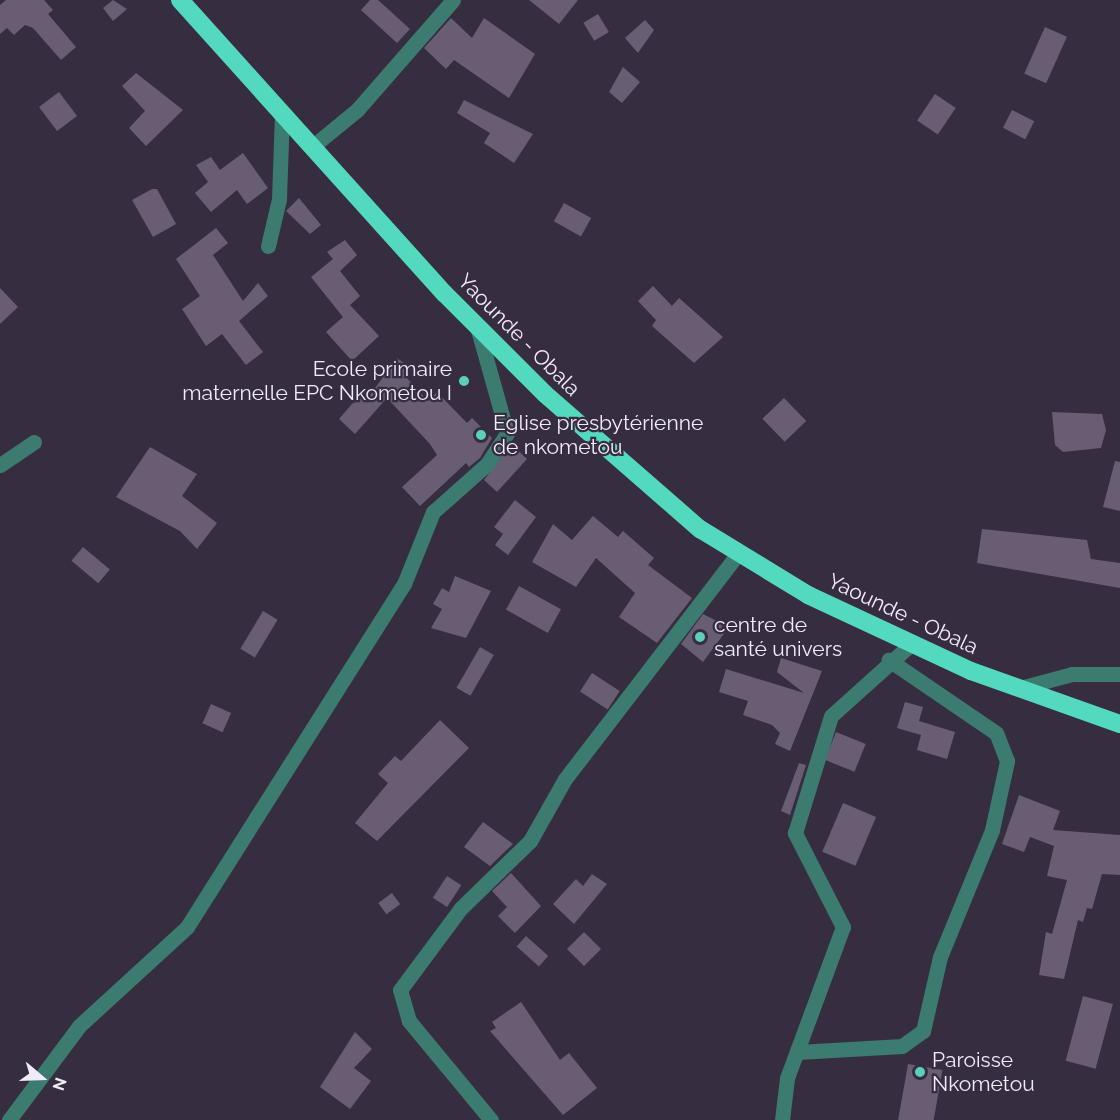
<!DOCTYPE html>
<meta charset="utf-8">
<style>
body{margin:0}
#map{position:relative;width:1120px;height:1120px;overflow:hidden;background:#372d41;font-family:Raleway,sans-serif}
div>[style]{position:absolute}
.building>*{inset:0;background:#695d73;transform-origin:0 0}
.street>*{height:15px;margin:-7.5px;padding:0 7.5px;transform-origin:7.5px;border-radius:7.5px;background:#3c7b6f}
.highway>*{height:18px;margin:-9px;padding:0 9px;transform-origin:9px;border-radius:9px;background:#54d9c1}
.dots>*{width:16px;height:16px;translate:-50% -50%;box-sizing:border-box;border:3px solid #372d41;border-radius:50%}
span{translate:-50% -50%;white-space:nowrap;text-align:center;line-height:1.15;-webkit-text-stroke:4.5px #372d41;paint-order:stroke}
.street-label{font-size:21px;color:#f1eaf7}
.poi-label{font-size:21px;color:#f1eaf7}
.right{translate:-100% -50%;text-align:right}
.left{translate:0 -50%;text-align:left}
.north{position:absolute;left:12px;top:1048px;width:60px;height:60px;-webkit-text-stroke:4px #372d41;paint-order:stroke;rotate:109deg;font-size:16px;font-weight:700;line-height:24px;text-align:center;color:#f1eaf7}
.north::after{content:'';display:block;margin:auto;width:21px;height:27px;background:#f1eaf7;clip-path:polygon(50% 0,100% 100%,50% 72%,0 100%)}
</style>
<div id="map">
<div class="building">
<div style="clip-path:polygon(6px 0,44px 0,53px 10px,48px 14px,76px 47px,61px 60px,33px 28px,25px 25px,14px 35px,7px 28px,0 34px,0 5px)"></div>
<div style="clip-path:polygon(113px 0,127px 9px,113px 21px,103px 8px)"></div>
<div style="clip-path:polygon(370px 0,378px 0,410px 29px,397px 43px,361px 10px)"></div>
<div style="clip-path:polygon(529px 0,578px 0,559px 24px)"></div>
<div style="left:598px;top:14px;width:21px;height:17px;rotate:59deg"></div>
<div style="clip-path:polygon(451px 18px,472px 38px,484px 18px,535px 54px,509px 98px,454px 60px,446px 69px,424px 48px)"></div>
<div style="clip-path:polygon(645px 20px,654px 30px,638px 53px,625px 38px)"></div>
<div style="left:1045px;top:27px;width:24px;height:51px;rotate:24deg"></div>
<div style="clip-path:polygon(623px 67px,640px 82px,622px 103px,609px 92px)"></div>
<div style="clip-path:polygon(136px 73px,183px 110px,146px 146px,129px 128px,145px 111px,122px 86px)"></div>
<div style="left:59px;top:92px;width:30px;height:25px;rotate:53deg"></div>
<div style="left:935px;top:94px;width:25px;height:32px;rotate:34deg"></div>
<div style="clip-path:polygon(464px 100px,533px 134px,514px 163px,484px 143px,490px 133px,457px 113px)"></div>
<div style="left:1012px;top:110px;width:25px;height:20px;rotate:27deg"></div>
<div style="clip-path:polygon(243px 153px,268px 188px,247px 204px,237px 190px,211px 212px,195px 193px,208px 182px,196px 165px,211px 157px,220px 170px)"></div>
<div style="clip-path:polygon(152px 189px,157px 189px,176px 224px,153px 237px,132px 200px)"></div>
<div style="clip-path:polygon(299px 198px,321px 225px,310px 234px,286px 211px)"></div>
<div style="left:564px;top:203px;width:31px;height:21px;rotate:29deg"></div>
<div style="clip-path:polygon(216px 228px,228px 243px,213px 255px,243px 301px,258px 283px,268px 296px,239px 321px,263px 352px,246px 365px,222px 334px,206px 346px,182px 309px,200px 296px,176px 259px)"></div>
<div style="clip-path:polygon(345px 240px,357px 255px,340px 271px,360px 296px,350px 305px,379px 336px,352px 361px,326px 332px,343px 317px,311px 277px,333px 259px,327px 252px)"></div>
<div style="clip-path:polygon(653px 286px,672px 306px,679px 298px,723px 337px,694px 363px,652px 326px,656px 320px,638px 301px)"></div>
<div style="clip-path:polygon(0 288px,18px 307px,0 324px)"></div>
<div style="clip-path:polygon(397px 358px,411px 368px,405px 376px,428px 401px,437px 392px,467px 423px,472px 418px,492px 438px,480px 458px,469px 467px,466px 463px,420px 506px,402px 487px,437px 455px,430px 444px,387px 398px,355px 434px,339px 419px,364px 390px,370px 395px)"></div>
<div style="left:784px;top:398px;width:32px;height:30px;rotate:46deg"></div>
<div style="clip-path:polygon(1052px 412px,1102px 414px,1106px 430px,1101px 448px,1063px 452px,1055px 445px)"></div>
<div style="clip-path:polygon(511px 444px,527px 459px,497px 492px,484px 480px)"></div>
<div style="clip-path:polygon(150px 447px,197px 474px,182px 496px,217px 523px,197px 549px,180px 531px,116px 497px)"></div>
<div style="clip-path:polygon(1115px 461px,1120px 462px,1120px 511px,1103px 507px)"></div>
<div style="clip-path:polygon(515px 500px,536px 517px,508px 555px,495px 545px,503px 534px,494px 527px)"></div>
<div style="clip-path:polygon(593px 516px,618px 537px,623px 531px,654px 558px,648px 565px,692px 598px,657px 643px,619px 617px,635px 593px,596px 558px,576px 587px,532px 562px,553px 524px,572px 540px)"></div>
<div style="clip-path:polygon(982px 529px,1087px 540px,1091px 559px,1120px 563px,1120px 588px,977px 563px)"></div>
<div style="left:83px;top:547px;width:35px;height:18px;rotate:40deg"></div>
<div style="clip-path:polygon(455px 576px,491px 591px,466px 638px,431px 628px,442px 609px,433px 604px,442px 588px,449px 592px)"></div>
<div style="left:519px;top:586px;width:48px;height:27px;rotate:29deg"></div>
<div style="left:263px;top:611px;width:17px;height:44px;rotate:31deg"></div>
<div style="clip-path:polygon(703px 614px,729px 627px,703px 662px,681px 644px)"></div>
<div style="left:480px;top:647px;width:16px;height:47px;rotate:30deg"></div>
<div style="clip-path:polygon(781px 658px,822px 671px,790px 751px,775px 744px,780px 733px,772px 725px,743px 715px,748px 701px,719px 692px,726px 669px,804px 693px,777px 672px)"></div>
<div style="left:592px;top:673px;width:33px;height:22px;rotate:33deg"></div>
<div style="clip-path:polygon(905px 702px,923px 707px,919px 721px,955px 732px,947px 759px,917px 750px,921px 735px,897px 728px)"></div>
<div style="left:211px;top:704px;width:22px;height:21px;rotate:24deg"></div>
<div style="clip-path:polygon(440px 720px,469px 748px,377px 841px,355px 823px,388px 783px,378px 774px,395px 756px,401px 761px)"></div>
<div style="left:836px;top:732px;width:32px;height:30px;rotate:22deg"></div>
<div style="clip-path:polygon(799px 763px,806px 765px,790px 815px,781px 811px)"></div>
<div style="clip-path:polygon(1019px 795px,1060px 811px,1053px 830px,1120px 835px,1120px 875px,1102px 874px,1092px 909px,1087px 908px,1083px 922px,1078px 920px,1064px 979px,1039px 975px,1046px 932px,1052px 934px,1067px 880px,1047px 876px,1054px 846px,1030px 837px,1024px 852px,1002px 844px)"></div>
<div style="left:843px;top:803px;width:36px;height:53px;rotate:23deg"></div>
<div style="clip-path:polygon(483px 822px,513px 844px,490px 866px,464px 847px)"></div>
<div style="clip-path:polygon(511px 873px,541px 906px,515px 933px,498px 916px,507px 907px,492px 891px)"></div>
<div style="clip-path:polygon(592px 874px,607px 884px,574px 924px,553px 904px,576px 879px,583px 886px)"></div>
<div style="left:447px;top:876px;width:17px;height:26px;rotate:33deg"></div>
<div style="left:392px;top:893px;width:14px;height:17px;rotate:54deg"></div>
<div style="left:584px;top:932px;width:24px;height:24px;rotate:45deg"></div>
<div style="left:526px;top:936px;width:30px;height:14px;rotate:42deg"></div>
<div style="left:1083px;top:996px;width:31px;height:67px;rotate:15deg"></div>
<div style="clip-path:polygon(521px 1002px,560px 1060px,569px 1053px,597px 1088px,563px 1115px,490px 1031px,496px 1028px,492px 1022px)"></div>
<div style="clip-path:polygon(355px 1032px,372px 1049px,354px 1068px,371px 1081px,350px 1109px,320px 1087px)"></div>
<div style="left:908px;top:1064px;width:35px;height:57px;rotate:10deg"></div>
</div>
<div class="street">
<div style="left:313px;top:146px;width:57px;rotate:-39.3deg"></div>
<div style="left:357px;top:110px;width:146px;rotate:-48.9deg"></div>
<div style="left:268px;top:246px;width:48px;rotate:-76.8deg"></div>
<div style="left:279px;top:199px;width:86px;rotate:-88deg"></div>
<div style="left:0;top:465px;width:41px;rotate:-34.1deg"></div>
<div style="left:1020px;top:688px;width:54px;rotate:-15.1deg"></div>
<div style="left:1072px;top:674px;width:48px"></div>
<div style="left:798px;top:1052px;width:104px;rotate:-3.3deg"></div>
<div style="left:902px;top:1046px;width:26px;rotate:-36deg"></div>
<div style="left:923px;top:1031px;width:76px;rotate:-77.1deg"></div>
<div style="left:940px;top:957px;width:137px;rotate:-67.7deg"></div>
<div style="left:992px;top:830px;width:71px;rotate:-77.7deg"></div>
<div style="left:1007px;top:761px;width:30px;rotate:-111deg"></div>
<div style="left:996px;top:733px;width:130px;rotate:-145.7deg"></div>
<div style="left:9px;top:1120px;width:117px;rotate:-53.3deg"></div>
<div style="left:79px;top:1026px;width:147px;rotate:-42.5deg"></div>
<div style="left:187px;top:927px;width:406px;rotate:-57.7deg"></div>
<div style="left:404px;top:584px;width:78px;rotate:-68.1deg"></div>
<div style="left:433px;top:512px;width:72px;rotate:-41.6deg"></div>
<div style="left:487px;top:464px;width:37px;rotate:-57deg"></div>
<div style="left:507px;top:433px;width:111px;rotate:-105.7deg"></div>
<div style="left:491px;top:1120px;width:129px;rotate:-129.6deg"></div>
<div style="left:409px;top:1021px;width:32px;rotate:-106deg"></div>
<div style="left:400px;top:990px;width:102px;rotate:-53.4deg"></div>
<div style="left:461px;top:908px;width:96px;rotate:-44.2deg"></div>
<div style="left:530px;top:841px;width:71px;rotate:-60.6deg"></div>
<div style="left:565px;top:779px;width:286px;rotate:-52.5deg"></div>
<div style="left:782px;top:1120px;width:42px;rotate:-83.2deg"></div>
<div style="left:787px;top:1078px;width:161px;rotate:-69.7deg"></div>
<div style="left:843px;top:927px;width:106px;rotate:-117.1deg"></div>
<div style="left:795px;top:833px;width:122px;rotate:-72.9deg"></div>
<div style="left:831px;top:716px;width:109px;rotate:-42deg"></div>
</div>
<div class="highway">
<div style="left:180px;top:0;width:396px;rotate:48deg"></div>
<div style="left:445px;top:294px;width:141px;rotate:45deg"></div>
<div style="left:545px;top:394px;width:206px;rotate:41.1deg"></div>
<div style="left:700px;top:529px;width:127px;rotate:31.4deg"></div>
<div style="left:808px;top:595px;width:180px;rotate:25deg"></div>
<div style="left:971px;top:671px;width:158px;rotate:19.6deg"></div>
</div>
<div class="dots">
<div style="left:464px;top:381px;background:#5dceb9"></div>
<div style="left:481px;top:435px;background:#5dceb9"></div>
<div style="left:700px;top:637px;background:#5dceb9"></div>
<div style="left:920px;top:1072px;background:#5dceb9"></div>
</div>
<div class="street-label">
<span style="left:519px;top:335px;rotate:45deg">Yaounde - Obala</span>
<span style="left:903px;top:614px;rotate:25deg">Yaounde - Obala</span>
</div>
<div class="poi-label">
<span class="right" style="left:452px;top:381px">Ecole primaire<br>maternelle EPC Nkometou I</span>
<span class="left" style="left:493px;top:435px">Eglise presbytérienne<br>de nkometou</span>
<span class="left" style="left:714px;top:637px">centre de<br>santé univers</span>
<span class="left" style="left:932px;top:1072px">Paroisse<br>Nkometou</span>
</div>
<div class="north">N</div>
</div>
